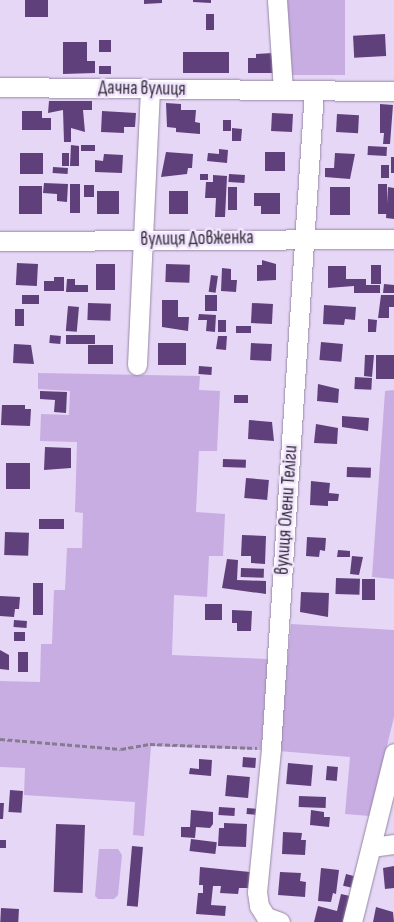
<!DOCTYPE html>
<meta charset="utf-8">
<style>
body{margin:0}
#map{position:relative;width:394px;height:922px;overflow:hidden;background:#e6d7f6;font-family:"Sofia Sans Condensed",sans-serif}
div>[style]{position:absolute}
.green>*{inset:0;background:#c8ade2;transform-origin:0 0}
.building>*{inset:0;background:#60407b;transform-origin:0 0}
.path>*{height:2.5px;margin-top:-1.25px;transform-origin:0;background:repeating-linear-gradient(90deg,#867c91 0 5px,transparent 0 7.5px)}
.roads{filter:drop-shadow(0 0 1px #9688a5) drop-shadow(0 0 1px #9688a5)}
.minor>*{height:19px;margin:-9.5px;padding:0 9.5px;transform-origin:9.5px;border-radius:9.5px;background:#fff}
span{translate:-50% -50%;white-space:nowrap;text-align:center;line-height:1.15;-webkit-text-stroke:5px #f2e5fe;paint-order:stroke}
.street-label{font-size:19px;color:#322d38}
</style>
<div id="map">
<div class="green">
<div style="left:281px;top:0;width:64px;height:75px"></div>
<div style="clip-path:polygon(38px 373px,200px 376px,199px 390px,220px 391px,217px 451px,199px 451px,196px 512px,225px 514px,223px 556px,209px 556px,207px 597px,174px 595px,172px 655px,268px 659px,261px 750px,151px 746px,144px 836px,133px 835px,135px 802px,24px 795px,25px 768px,0 767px,0 681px,40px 682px,41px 644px,52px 644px,54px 590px,65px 590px,67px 548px,82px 548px,83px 513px,75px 512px,77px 442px,40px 441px,41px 414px,69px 415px,70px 391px,38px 389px)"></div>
<div style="clip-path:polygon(394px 390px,394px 579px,372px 577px,385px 391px)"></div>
<div style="clip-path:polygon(291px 624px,394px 630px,394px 717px,370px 816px,345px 814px,350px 757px,279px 751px)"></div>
<div style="clip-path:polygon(99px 849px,118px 849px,122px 855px,118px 895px,114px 899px,98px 899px,95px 896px)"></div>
</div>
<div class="building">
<div style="left:25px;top:0;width:23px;height:17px"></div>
<div style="clip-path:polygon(144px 0,162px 0,162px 3px,144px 4px)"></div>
<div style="clip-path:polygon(193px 0,211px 0,211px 3px,193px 2px)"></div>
<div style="left:206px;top:14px;width:8px;height:16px"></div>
<div style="left:385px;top:34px;width:22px;height:32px;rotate:87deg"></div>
<div style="left:99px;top:40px;width:12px;height:12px"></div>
<div style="clip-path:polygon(63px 42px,87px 42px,87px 61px,95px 61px,95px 73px,63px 74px)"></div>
<div style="left:183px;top:52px;width:46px;height:21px"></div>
<div style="clip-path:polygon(273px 53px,274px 73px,248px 73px,248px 58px,256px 58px,256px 54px)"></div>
<div style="left:99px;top:66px;width:12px;height:8px"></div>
<div style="clip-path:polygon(49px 101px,92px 101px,92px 110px,83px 110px,85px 132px,71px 128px,71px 142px,64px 142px,63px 110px,48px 113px)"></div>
<div style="clip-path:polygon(166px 103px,181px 104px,181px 110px,196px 110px,195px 122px,200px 123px,200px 134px,176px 132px,176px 128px,167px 127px)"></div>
<div style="clip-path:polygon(380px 104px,393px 105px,390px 144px,383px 144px,384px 133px,380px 133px)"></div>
<div style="clip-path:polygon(22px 111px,42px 111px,42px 118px,51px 118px,51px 130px,22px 130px)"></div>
<div style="clip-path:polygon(102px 111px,136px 113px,135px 127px,124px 127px,124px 133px,101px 132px)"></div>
<div style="left:272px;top:113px;width:21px;height:18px;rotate:3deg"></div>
<div style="left:337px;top:114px;width:22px;height:18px;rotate:3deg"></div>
<div style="left:223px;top:120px;width:8px;height:11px"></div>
<div style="clip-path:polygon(232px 128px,242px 129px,241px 141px,232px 141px)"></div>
<div style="clip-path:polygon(71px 145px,79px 146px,79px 166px,70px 166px)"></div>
<div style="left:81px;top:145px;width:14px;height:6px"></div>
<div style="left:368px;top:146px;width:19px;height:9px;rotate:3deg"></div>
<div style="clip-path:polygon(219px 149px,228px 150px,227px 163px,207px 161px,208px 153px,219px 154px)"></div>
<div style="clip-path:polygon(166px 152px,193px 154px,192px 168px,188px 168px,187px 174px,161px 177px)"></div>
<div style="left:265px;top:152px;width:20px;height:19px"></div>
<div style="left:20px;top:153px;width:23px;height:21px"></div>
<div style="left:62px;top:153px;width:7px;height:13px"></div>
<div style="clip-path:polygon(335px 153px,355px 154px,350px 179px,325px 177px,325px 168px,334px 168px)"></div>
<div style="clip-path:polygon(104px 154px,123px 155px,122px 173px,95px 172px,95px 160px,103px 161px)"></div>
<div style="left:391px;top:157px;width:3px;height:16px"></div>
<div style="left:381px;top:165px;width:8px;height:13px"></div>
<div style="left:53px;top:167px;width:15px;height:6px;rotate:4deg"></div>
<div style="left:200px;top:174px;width:8px;height:6px"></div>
<div style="left:229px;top:174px;width:16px;height:8px;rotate:4deg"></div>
<div style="clip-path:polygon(213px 175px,227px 176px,225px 217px,215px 217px,216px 198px,205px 198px,206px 182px,213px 182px)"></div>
<div style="clip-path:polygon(44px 183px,68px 184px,67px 202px,57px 201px,57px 194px,43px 193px)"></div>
<div style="left:70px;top:184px;width:10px;height:29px"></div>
<div style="left:378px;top:184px;width:9px;height:30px"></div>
<div style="left:84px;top:185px;width:10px;height:12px"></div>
<div style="left:19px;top:186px;width:23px;height:28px"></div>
<div style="left:228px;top:187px;width:9px;height:23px"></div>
<div style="left:330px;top:187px;width:20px;height:28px"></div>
<div style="clip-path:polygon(388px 187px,394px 188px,394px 219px,386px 218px)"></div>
<div style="left:97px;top:191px;width:22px;height:23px"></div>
<div style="left:169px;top:191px;width:19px;height:23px"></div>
<div style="clip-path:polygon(254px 193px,280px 193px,280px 214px,261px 214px,261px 206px,254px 206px)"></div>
<div style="clip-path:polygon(262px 260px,276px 264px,276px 280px,257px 281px,257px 265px,262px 265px)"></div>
<div style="left:17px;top:263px;width:21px;height:22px;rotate:3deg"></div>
<div style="left:96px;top:264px;width:19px;height:26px"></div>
<div style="left:166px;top:264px;width:24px;height:18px;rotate:2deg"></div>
<div style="left:371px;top:265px;width:10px;height:19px"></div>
<div style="clip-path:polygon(328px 266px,346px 266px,346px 279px,366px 279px,366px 285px,380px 285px,380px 293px,354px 293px,354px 286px,328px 288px)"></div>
<div style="clip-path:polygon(222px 268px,231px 269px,231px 280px,237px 280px,236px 292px,221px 291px)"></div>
<div style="left:211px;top:275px;width:7px;height:17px;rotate:8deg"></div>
<div style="clip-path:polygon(54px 277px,64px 277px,64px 291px,44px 291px,44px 281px,54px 281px)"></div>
<div style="clip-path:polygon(67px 279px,75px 279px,75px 285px,88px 285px,88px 292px,66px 292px)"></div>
<div style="clip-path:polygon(384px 284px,394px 285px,394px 293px,383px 293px)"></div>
<div style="left:22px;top:295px;width:17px;height:9px"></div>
<div style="left:205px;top:295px;width:12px;height:16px"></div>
<div style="clip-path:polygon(381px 295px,394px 295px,394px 307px,389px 307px,389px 318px,378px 318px)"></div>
<div style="clip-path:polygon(162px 300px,178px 300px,178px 317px,189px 317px,188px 331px,162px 327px)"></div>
<div style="left:88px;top:303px;width:23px;height:17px;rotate:2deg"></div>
<div style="left:252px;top:303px;width:21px;height:20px;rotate:3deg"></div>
<div style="clip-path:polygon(324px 305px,356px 307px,355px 320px,345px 319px,344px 325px,323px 324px)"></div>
<div style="left:68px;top:306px;width:11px;height:25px;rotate:5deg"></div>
<div style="left:15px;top:309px;width:9px;height:17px"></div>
<div style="clip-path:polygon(199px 314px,216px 315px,215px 332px,206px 331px,207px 320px,198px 320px)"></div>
<div style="clip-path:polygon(368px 319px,377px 320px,376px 332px,368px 332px)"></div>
<div style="left:218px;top:320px;width:8px;height:12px"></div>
<div style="left:236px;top:326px;width:15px;height:7px"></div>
<div style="left:50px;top:335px;width:11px;height:8px;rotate:5deg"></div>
<div style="left:66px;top:335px;width:29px;height:9px"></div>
<div style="clip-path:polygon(218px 336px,227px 336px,226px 350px,216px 349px)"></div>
<div style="left:321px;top:342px;width:22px;height:18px;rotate:5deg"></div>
<div style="left:158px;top:343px;width:28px;height:22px"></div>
<div style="left:251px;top:343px;width:21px;height:17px;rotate:3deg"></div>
<div style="clip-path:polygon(14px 344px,31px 345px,34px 364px,13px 363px)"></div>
<div style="left:88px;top:345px;width:25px;height:19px"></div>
<div style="clip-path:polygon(365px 355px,374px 355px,372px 377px,364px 376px)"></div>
<div style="left:376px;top:355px;width:18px;height:24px"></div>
<div style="left:199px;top:366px;width:13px;height:8px;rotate:4deg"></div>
<div style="left:355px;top:377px;width:17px;height:12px;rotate:3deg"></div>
<div style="clip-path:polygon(318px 384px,339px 389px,338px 403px,317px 401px)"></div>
<div style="clip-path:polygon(40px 391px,67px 392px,66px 413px,54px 412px,55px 400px,40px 399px)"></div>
<div style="left:234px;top:395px;width:14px;height:8px"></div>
<div style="clip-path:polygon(2px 405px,25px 405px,25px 409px,31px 409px,30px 426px,1px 425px)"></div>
<div style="clip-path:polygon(342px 416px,369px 418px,368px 431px,342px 427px)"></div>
<div style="clip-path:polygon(249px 420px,272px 422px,274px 441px,248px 439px)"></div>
<div style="clip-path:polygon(316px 424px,338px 428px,337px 444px,314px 443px)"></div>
<div style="clip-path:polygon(45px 447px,71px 448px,71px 468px,44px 470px)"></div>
<div style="left:223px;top:459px;width:23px;height:8px;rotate:2deg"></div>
<div style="left:6px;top:463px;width:24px;height:26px"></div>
<div style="left:347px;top:467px;width:24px;height:10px;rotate:2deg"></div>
<div style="left:246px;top:478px;width:23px;height:20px;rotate:5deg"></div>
<div style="clip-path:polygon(311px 481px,330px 483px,329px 493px,339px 494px,338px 501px,328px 501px,328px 506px,310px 505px)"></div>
<div style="left:39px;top:519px;width:25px;height:10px"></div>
<div style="left:5px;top:532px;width:24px;height:23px;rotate:2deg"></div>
<div style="clip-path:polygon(242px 535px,266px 536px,265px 564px,251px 563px,251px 556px,241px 556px)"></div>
<div style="clip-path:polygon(307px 537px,326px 538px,325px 551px,320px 550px,319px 557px,306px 556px)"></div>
<div style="clip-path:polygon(338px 550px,350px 551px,350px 557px,337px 557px)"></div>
<div style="clip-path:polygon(352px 556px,363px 557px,359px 575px,350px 574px)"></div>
<div style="clip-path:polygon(227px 559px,238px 560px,237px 580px,266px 581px,266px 594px,222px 588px)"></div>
<div style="left:241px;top:568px;width:23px;height:9px;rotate:2deg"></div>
<div style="left:336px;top:578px;width:24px;height:16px;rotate:2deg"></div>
<div style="left:362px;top:579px;width:13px;height:21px"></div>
<div style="left:33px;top:583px;width:10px;height:32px"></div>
<div style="clip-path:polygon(301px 592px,329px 593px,328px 617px,300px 612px)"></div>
<div style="clip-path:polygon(0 596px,20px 597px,19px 609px,15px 609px,14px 617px,0 616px)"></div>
<div style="left:205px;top:604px;width:17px;height:16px"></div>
<div style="clip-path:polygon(232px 610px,252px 611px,251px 631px,237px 631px,237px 623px,232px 623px)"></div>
<div style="left:14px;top:620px;width:13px;height:7px;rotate:4deg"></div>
<div style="left:14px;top:632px;width:11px;height:9px"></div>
<div style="clip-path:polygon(0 650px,9px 655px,9px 670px,0 669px)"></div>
<div style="left:18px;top:652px;width:10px;height:20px"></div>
<div style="left:243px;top:757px;width:13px;height:10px;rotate:4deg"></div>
<div style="clip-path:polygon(199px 759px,212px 760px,211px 776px,189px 774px,190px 768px,199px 769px)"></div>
<div style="left:288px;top:763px;width:25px;height:21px;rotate:5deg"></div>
<div style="left:327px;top:766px;width:11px;height:14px;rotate:5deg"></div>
<div style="left:227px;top:775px;width:23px;height:21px;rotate:5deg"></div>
<div style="left:10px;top:790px;width:13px;height:22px;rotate:4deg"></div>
<div style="left:299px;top:796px;width:27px;height:11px;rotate:2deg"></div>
<div style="clip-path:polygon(0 803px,4px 803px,3px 819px,0 819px)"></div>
<div style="left:219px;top:807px;width:16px;height:8px;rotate:4deg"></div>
<div style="left:247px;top:808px;width:12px;height:6px;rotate:5deg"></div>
<div style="clip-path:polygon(191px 810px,213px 812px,213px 824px,210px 828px,196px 827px,195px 838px,181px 837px,181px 827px,190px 827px)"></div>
<div style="clip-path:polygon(311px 810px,324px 812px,324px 817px,330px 817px,329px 827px,310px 825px)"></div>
<div style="clip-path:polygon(224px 823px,247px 824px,246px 847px,218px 846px,219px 828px,224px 828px)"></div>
<div style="left:56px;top:824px;width:29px;height:68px;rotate:2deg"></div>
<div style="clip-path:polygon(283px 832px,302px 833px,301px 840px,306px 840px,305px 855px,282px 854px)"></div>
<div style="left:191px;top:839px;width:26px;height:12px;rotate:7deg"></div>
<div style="left:0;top:840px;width:6px;height:8px"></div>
<div style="left:132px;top:846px;width:11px;height:60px;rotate:5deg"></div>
<div style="clip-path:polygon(394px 866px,394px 888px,385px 889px,383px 868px)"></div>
<div style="clip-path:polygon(200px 867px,250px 872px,248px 888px,239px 888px,238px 894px,220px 893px,221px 886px,213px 886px,211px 905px,226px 906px,225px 916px,196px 914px,198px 893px,203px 893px,203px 885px,199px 885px)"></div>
<div style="clip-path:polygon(321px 868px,339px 870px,336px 894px,333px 893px,331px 902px,318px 901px)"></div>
<div style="clip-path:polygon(280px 872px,301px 873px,300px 881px,306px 882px,305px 897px,278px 895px)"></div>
<div style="left:346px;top:874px;width:8px;height:12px;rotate:14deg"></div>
<div style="clip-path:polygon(341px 894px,350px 896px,344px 922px,314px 922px,318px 906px,337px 911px)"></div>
<div style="clip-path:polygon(376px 907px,393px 912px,394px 922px,373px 922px)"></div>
<div style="left:1px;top:908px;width:18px;height:14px;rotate:3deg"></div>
</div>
<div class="path">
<div style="left:0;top:739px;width:121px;rotate:4.7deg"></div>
<div style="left:121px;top:749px;width:29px;rotate:-10deg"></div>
<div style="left:150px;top:744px;width:107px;rotate:2.1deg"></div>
</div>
<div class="roads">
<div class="minor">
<div style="left:277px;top:0;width:90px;rotate:86.2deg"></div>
<div style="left:0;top:87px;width:394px;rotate:0.6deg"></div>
<div style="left:0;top:241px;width:394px;rotate:-0.3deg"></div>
<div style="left:137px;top:365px;width:275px;rotate:-87.3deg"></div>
<div style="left:372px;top:847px;width:22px;rotate:-8deg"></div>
<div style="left:280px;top:922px;width:15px;rotate:-160deg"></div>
<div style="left:266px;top:917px;width:13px;rotate:-122deg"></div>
<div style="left:259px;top:906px;width:14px;rotate:-98deg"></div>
<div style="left:257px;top:892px;width:145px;rotate:-84.4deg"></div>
<div style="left:271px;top:748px;width:659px;rotate:-86.26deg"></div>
<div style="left:352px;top:922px;width:174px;rotate:-76deg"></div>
</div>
</div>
<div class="street-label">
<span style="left:142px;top:89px;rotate:1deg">Дачна вулиця</span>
<span style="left:197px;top:239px;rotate:-1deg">вулиця Довженка</span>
<span style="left:287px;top:510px;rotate:-86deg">вулиця Олени Теліги</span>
</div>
</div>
